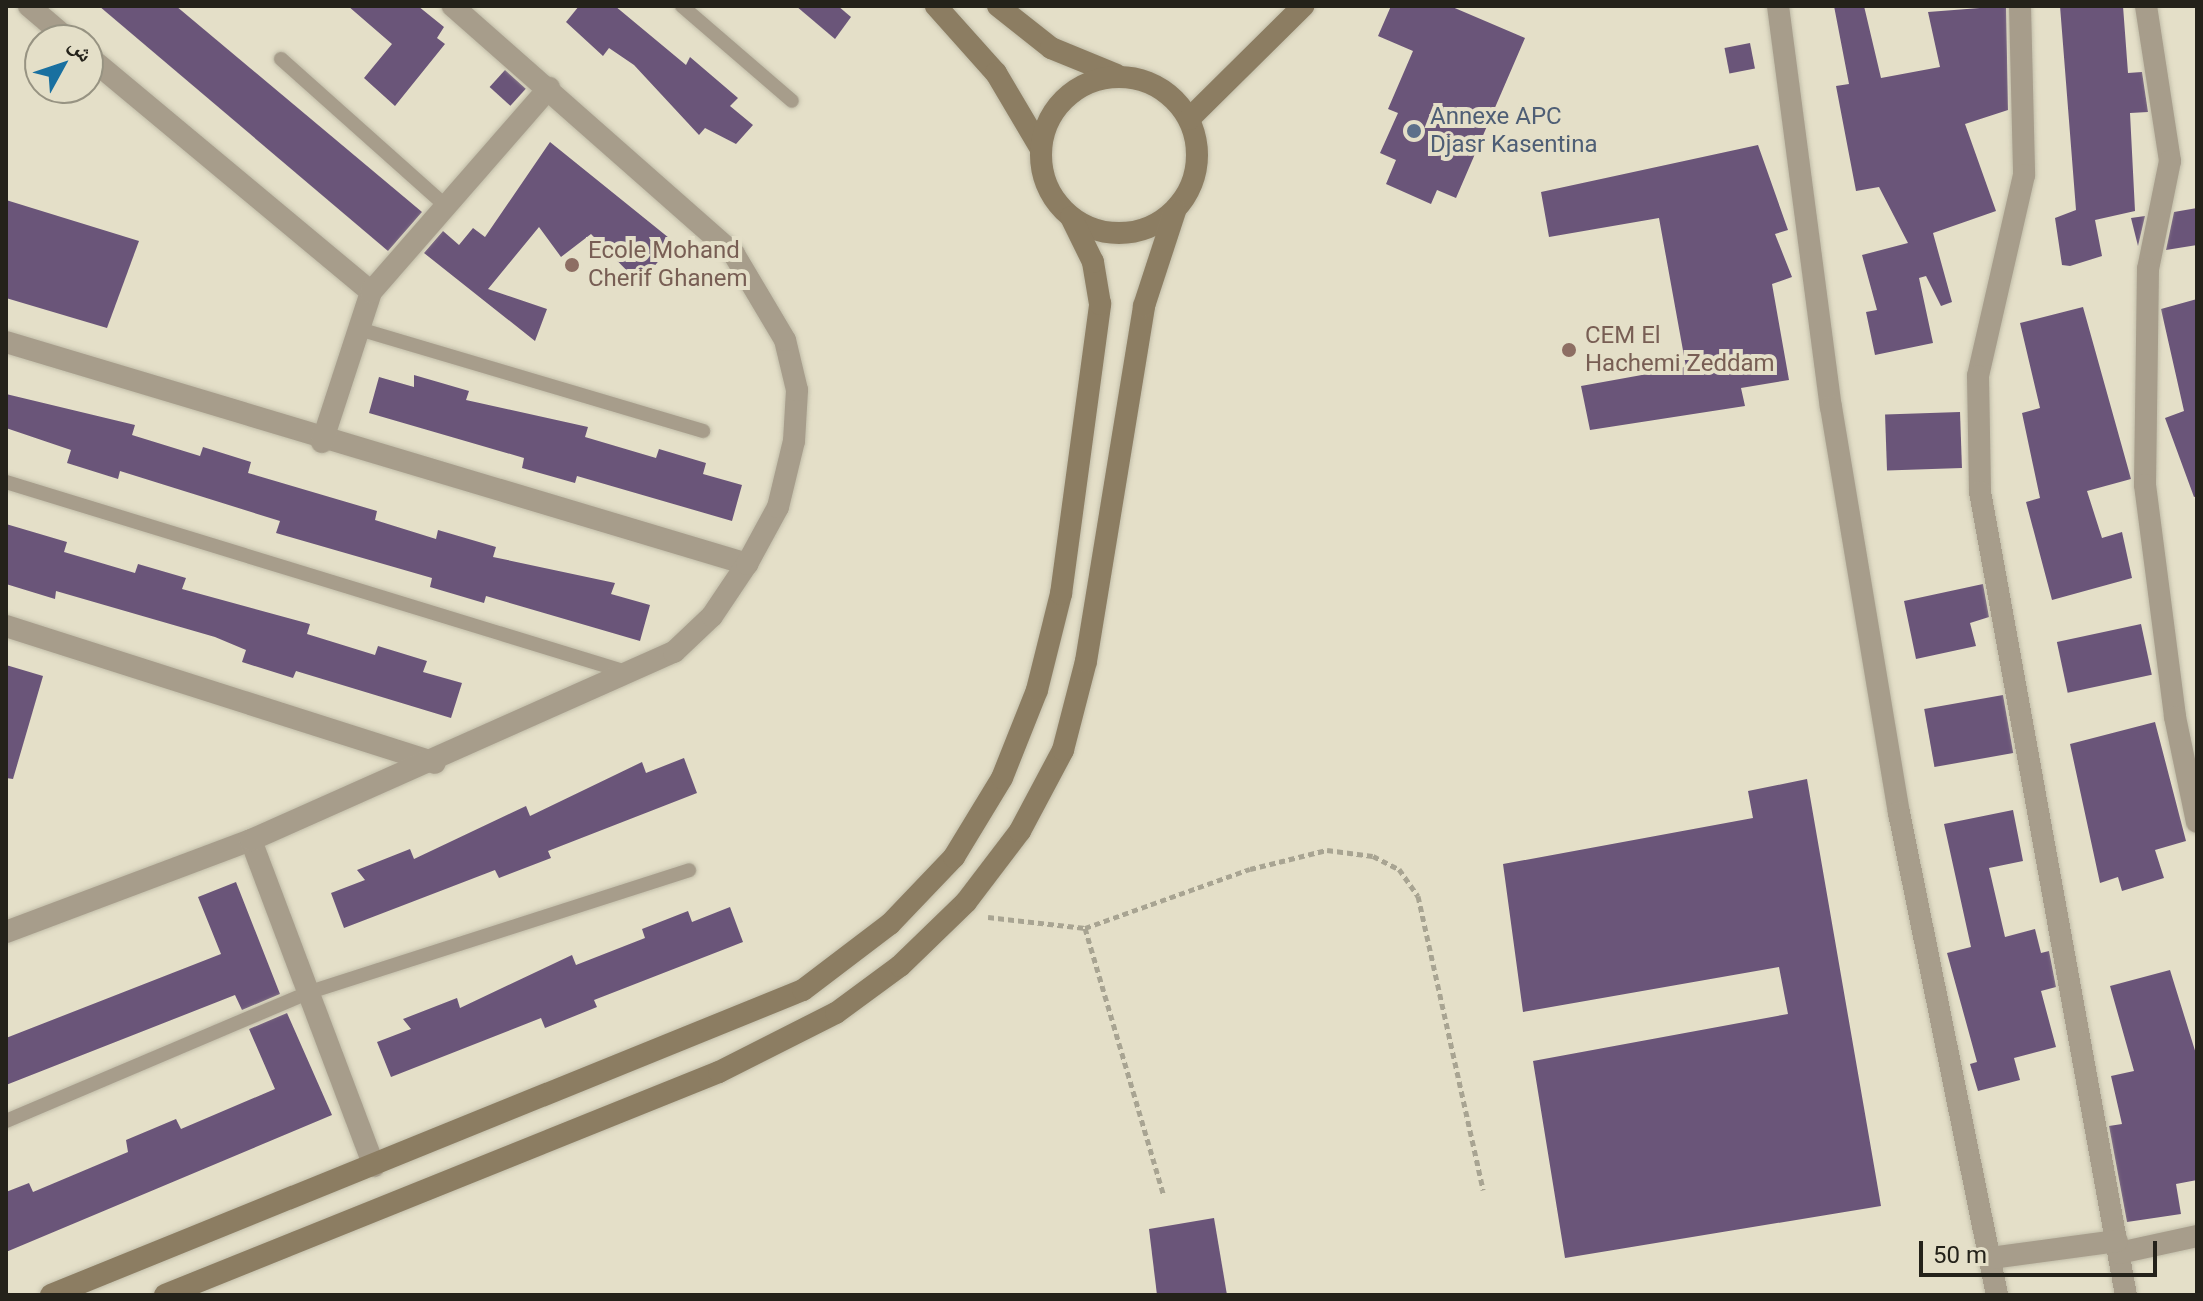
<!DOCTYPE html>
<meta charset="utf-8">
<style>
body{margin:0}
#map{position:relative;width:2203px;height:1301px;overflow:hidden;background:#e4dfc8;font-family:Roboto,"Noto Naskh Arabic",sans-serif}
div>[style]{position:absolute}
.building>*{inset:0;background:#6a5579;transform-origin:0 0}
.path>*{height:5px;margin-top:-2.5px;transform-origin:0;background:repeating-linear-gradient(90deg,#a8a492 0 6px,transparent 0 10px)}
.roads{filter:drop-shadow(0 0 2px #c1bda9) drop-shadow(0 0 2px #c1bda9)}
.service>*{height:14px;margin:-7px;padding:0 7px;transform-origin:7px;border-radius:7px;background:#a79d8b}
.minor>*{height:22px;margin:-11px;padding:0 11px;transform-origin:11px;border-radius:11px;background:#a79d8b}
.secondary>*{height:22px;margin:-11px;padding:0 11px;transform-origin:11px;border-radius:11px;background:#8c7d62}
.secondary>.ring{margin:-11px;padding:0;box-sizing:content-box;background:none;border:22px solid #8c7d62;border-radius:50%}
.dots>*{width:22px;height:22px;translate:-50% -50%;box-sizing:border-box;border:4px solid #e4dfc8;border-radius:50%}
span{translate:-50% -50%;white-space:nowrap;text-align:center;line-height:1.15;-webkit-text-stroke:8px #e4dfc8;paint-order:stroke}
.service-label{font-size:24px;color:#4e5e75}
.left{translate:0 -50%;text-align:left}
.education-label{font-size:24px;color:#785e54}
.frame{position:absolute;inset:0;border:8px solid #24221a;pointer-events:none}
.north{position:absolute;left:24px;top:24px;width:80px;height:80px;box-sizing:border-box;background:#e4dfc8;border:2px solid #979382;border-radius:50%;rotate:50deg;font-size:22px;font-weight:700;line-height:32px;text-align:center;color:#24221a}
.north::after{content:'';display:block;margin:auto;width:28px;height:36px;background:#1970a0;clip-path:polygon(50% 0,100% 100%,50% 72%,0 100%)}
.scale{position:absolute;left:1919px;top:1241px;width:238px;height:36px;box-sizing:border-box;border:4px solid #24221a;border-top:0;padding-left:10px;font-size:24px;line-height:28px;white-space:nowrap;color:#24221a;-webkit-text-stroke:6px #e4dfc8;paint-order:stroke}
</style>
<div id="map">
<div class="building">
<div style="clip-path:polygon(99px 6px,176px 6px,422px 212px,388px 251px)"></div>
<div style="clip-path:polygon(348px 6px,418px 6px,444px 27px,437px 38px,445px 44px,395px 106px,364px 78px,392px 44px)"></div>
<div style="clip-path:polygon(579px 6px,615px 6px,686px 65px,690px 57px,738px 98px,730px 106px,753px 125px,736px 144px,705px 128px,699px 135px,634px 65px,609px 48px,603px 56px,566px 22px)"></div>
<div style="clip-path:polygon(796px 6px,838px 6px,851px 17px,835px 39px)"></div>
<div style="clip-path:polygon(1391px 6px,1450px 6px,1525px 38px,1456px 198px,1437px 190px,1431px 204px,1386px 184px,1396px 160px,1380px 153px,1398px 113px,1388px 109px,1413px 51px,1378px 36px)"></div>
<div style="clip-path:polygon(1834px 6px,1864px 6px,1881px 78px,1940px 67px,1928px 12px,2006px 6px,2008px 110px,1965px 124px,1996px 211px,1933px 233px,1952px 302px,1941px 306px,1926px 276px,1919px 278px,1933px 343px,1875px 355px,1866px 312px,1877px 310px,1862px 255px,1908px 243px,1879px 187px,1856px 191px,1836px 86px,1849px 84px)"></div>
<div style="clip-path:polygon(2060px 6px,2123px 6px,2128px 73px,2142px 72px,2148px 112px,2130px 113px,2135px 211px,2095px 220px,2102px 256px,2070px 266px,2062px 265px,2055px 218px,2076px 210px)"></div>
<div style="left:1750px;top:43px;width:26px;height:26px;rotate:79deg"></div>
<div style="left:505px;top:70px;width:28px;height:23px;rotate:42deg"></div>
<div style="clip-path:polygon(550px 142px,674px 242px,640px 284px,591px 234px,561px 257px,539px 227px,488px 289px,547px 309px,535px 341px,424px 253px,443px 231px,459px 245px,473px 228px,485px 237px)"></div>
<div style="clip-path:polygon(1758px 145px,1788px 230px,1775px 234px,1792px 277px,1772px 284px,1789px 380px,1741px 388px,1745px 406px,1590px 430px,1581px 386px,1686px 367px,1659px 218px,1549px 237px,1541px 192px)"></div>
<div style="clip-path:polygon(6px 200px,139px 241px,107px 328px,6px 298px)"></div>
<div style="clip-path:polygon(2197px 208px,2197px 245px,2166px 250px,2174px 212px)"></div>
<div style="clip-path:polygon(2145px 216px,2138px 246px,2131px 218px)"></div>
<div style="clip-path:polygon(2197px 299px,2197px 496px,2194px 497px,2165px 418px,2184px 411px,2161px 309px)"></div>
<div style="clip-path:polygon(2083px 307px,2131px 479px,2087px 491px,2102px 538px,2122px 532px,2132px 578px,2052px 600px,2026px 502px,2040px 498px,2022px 413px,2040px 408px,2020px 323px)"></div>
<div style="clip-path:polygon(414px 375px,469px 391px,466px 400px,588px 427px,585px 437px,656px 458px,659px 449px,706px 463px,703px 474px,742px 485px,732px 521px,577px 476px,575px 483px,522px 468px,524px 458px,369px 413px,379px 377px,414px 387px)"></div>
<div style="clip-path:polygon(6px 394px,135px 425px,132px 435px,200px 456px,203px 447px,251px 462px,248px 473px,377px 511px,375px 520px,436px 539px,438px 530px,496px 547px,493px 557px,615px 583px,611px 594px,650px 605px,640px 641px,486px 596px,484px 603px,430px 587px,432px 578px,276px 533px,280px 521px,120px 471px,118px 479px,67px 463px,71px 450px,6px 428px)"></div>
<div style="left:1960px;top:412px;width:56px;height:75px;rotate:88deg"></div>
<div style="clip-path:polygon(6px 524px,67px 542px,64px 552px,135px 573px,138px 564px,186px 578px,182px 589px,310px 624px,307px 634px,375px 655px,378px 646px,427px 661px,423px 672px,462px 683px,451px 718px,296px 671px,293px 678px,242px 662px,246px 650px,215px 637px,56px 591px,55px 599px,6px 584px)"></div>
<div style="clip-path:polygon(1983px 584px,1989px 617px,1970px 623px,1976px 646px,1916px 659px,1904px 601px)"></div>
<div style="left:2141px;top:624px;width:52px;height:86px;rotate:78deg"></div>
<div style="clip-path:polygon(6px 665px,43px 676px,13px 779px,6px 778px)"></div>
<div style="left:2003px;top:695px;width:59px;height:80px;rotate:80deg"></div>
<div style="clip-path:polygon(2155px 722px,2186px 841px,2155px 850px,2164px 878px,2122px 891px,2118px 877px,2100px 883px,2070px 744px)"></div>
<div style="clip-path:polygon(684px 758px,697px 793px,548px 851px,551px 858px,499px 878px,495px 870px,344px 928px,331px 893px,365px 880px,357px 870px,410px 849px,414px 859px,526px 806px,530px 816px,642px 762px,646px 773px)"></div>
<div style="clip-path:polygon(1807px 779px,1881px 1206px,1565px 1258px,1533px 1061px,1788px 1014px,1779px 967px,1523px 1012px,1503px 864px,1753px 818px,1748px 791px)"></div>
<div style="clip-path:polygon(2013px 810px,2023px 861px,1989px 868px,2005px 937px,2035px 929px,2041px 953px,2049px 951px,2056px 987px,2041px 991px,2056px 1047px,2014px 1058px,2020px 1080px,1978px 1091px,1970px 1064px,1977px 1062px,1947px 953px,1971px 947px,1944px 824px)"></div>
<div style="clip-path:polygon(236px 882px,280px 994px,242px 1010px,235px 995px,6px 1085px,6px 1038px,221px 954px,198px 897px)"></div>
<div style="clip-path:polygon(730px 907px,743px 942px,594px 1000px,597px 1007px,545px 1028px,541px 1018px,391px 1077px,377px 1042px,411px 1029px,403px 1019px,457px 998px,460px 1008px,572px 955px,576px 965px,645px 938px,642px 929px,688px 911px,692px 922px)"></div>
<div style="clip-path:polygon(2170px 970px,2197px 1057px,2197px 1180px,2176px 1184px,2181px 1214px,2127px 1222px,2109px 1126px,2122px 1124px,2111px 1076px,2134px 1071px,2110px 986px)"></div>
<div style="clip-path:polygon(287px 1013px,332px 1115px,6px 1252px,6px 1192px,29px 1183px,33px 1192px,128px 1152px,126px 1140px,176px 1119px,181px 1129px,275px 1089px,249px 1029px)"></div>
<div style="clip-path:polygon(1214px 1218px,1227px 1295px,1157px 1295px,1149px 1229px)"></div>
</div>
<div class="path">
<div style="left:988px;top:917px;width:98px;rotate:6.5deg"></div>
<div style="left:1085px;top:928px;width:175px;rotate:-19.7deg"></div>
<div style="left:1250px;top:869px;width:79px;rotate:-13.9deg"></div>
<div style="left:1327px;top:850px;width:46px;rotate:7.4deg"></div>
<div style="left:1373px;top:856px;width:29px;rotate:27deg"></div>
<div style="left:1399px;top:869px;width:33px;rotate:55deg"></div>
<div style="left:1418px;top:896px;width:301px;rotate:77.5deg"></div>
<div style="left:1085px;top:928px;width:279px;rotate:73.6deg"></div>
</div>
<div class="roads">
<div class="service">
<div style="left:682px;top:6px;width:145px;rotate:40.8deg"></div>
<div style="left:281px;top:59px;width:221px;rotate:41.7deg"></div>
<div style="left:359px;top:329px;width:359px;rotate:16.5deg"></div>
<div style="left:6px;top:482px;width:652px;rotate:17.04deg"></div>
<div style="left:6px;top:1121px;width:333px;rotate:-23deg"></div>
<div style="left:313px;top:991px;width:395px;rotate:-17.8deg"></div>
</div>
<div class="minor">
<div style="left:29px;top:6px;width:52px;rotate:40.4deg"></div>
<div style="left:1778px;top:6px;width:404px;rotate:82.5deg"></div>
<div style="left:1831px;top:407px;width:412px;rotate:80.5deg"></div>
<div style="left:1899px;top:813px;width:492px;rotate:78.5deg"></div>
<div style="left:2020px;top:6px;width:169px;rotate:88.6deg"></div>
<div style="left:2024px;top:175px;width:206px;rotate:102.9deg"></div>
<div style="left:1978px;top:376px;width:116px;rotate:89deg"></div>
<div style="left:1980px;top:492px;width:816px;rotate:79.7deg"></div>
<div style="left:2146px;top:6px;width:157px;rotate:81.2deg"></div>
<div style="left:2170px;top:161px;width:110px;rotate:101.5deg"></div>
<div style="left:2148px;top:269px;width:216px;rotate:90.8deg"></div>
<div style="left:2145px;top:485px;width:234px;rotate:82.6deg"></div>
<div style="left:2175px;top:717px;width:107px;rotate:78.2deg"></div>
<div style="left:88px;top:56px;width:368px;rotate:39.8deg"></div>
<div style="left:6px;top:342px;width:774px;rotate:16.68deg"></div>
<div style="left:322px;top:442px;width:158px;rotate:-71.9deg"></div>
<div style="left:371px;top:292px;width:271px;rotate:-48.9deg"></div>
<div style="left:6px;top:626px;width:450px;rotate:17.7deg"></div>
<div style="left:6px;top:932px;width:262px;rotate:-20.6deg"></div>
<div style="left:374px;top:1166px;width:348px;rotate:-110.7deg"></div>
<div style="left:251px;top:840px;width:463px;rotate:-24deg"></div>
<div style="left:674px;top:652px;width:52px;rotate:-43.5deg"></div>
<div style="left:712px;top:616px;width:63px;rotate:-56.1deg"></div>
<div style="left:747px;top:564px;width:65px;rotate:-61.5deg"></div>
<div style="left:778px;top:507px;width:68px;rotate:-76.4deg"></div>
<div style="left:794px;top:441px;width:51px;rotate:-86.6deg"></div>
<div style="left:797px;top:390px;width:51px;rotate:-103.5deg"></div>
<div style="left:785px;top:340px;width:100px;rotate:-120.7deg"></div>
<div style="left:734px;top:254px;width:375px;rotate:-138.6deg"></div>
<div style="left:2119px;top:1253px;width:80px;rotate:-12.3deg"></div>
<div style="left:1991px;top:1258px;width:127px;rotate:-7.7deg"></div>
</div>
<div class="secondary">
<div style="left:936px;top:6px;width:90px;rotate:48.2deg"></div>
<div style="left:996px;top:73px;width:88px;rotate:59.4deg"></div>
<div style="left:998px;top:6px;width:68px;rotate:38.4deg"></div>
<div style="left:1051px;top:48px;width:71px;rotate:22.2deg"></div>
<div class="ring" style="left:1041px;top:77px;width:134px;height:134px"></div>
<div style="left:1189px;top:119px;width:161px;rotate:-44.7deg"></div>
<div style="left:51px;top:1295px;width:811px;rotate:-22.08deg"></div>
<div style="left:803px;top:990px;width:109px;rotate:-37.2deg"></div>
<div style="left:890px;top:924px;width:93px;rotate:-46.3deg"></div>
<div style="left:954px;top:857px;width:92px;rotate:-58.7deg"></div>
<div style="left:1002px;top:778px;width:95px;rotate:-68.3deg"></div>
<div style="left:1037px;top:690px;width:99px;rotate:-76deg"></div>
<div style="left:1061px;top:594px;width:293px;rotate:-82.3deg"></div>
<div style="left:1100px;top:304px;width:43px;rotate:-99.5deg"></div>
<div style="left:1093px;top:262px;width:50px;rotate:-116.1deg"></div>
<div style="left:165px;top:1295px;width:597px;rotate:-21.93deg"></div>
<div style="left:719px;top:1072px;width:131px;rotate:-26.8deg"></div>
<div style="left:836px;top:1013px;width:79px;rotate:-36.3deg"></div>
<div style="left:900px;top:966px;width:92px;rotate:-44.1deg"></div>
<div style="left:966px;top:902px;width:89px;rotate:-52.7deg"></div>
<div style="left:1020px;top:831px;width:92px;rotate:-62deg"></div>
<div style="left:1063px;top:750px;width:92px;rotate:-75.5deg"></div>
<div style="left:1086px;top:661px;width:360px;rotate:-80.7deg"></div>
<div style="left:1144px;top:306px;width:100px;rotate:-71.9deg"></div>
</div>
</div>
<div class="dots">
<div style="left:1414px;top:131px;background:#5c6f8a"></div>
<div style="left:572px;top:265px;background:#8d6e63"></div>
<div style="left:1569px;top:350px;background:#8d6e63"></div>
</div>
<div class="service-label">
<span class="left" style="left:1430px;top:131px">Annexe APC<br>Djasr Kasentina</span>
</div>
<div class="education-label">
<span class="left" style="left:588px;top:265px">Ecole Mohand<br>Cherif Ghanem</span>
<span class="left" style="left:1585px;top:350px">CEM El<br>Hachemi Zeddam</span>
</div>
<div class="frame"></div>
<div class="north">ش</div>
<div class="scale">50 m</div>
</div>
